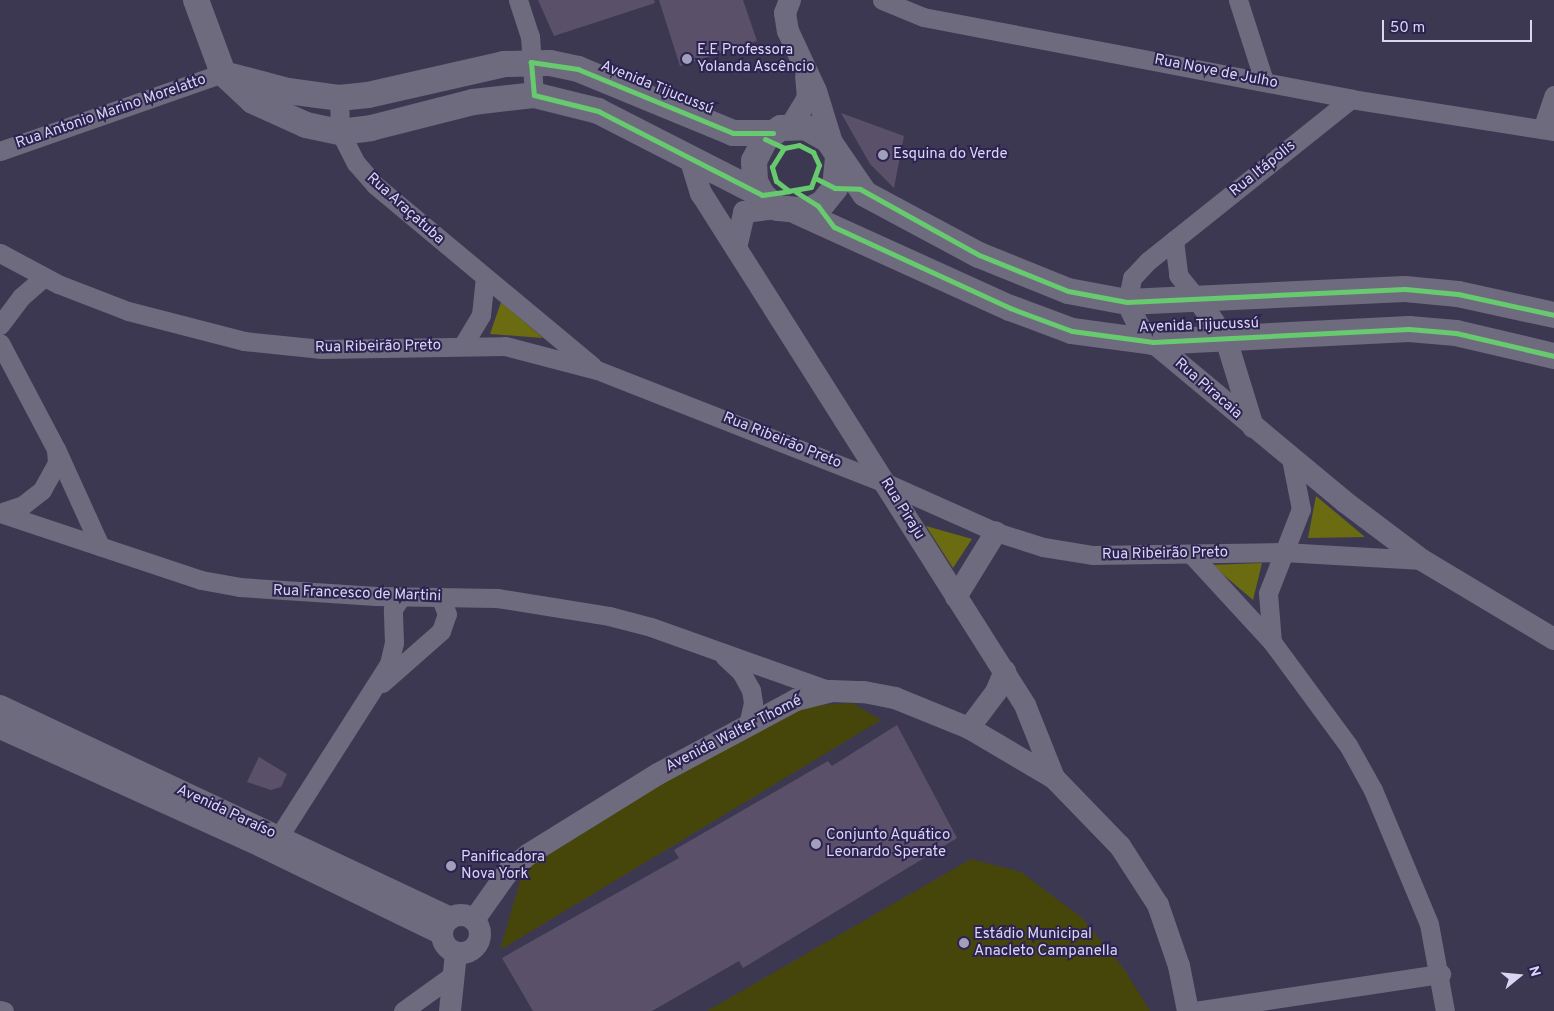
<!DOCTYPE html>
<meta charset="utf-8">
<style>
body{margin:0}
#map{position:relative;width:1554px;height:1011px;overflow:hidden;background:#3d3852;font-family:Overpass,sans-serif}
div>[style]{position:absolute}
.green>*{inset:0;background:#46460b}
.forest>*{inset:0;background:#6b6b11}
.building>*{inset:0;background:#5b5069}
.minor>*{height:19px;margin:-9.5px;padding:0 9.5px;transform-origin:9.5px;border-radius:9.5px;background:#6e6b7e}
.tertiary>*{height:22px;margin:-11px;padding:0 11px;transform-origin:11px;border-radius:11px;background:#6e6b7e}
.tertiary>.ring{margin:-11px;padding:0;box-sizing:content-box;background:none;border:22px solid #6e6b7e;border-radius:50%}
.secondary>*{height:26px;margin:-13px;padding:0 13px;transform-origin:13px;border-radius:13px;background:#6e6b7e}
.cycleway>*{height:5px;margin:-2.5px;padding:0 2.5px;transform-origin:2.5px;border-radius:2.5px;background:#67ca6e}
.dots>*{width:14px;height:14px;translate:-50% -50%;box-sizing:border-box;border:2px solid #2d2351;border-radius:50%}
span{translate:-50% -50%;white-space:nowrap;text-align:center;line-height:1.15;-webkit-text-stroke:4px #2d2351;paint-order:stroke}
.poi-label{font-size:15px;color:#d9d6f3}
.left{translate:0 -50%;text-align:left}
.street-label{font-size:15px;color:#d9d6f3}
.north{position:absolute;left:1494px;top:951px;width:50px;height:50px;-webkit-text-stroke:4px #2d2351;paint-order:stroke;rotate:73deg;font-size:14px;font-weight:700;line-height:20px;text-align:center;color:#d9d6f3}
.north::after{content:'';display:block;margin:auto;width:18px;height:22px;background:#d9d6f3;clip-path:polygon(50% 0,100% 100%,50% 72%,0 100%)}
.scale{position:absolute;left:1382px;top:20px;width:150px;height:22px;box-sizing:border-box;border:2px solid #d9d6f3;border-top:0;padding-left:6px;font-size:15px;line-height:18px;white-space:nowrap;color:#d9d6f3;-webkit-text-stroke:4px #2d2351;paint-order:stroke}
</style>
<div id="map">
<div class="green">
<div style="clip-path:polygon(852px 703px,881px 720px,500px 950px,523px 871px,680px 770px,806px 706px)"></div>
<div style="clip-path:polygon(971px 859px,1021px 872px,1082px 918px,1124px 969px,1150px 1011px,707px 1011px)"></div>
</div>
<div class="forest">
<div style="clip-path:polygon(501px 302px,543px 338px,490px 334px)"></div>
<div style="clip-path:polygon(1316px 496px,1365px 537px,1308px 538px)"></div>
<div style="clip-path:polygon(926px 526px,972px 539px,953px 568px)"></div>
<div style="clip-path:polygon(1262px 563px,1253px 600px,1212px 565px)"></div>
</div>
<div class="building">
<div style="clip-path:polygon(538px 0,654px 0,655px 3px,554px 36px)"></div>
<div style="clip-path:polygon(659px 0,743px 0,757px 41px,680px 66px)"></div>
<div style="clip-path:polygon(841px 113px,904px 136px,894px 188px,870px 164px)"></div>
<div style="clip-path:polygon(897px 725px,957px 838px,743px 968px,739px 961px,652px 1011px,533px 1011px,502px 958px,679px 858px,674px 850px,828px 761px,832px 766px)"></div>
<div style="clip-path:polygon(259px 757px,287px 774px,281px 787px,271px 790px,247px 782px)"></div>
</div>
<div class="minor">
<div style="left:518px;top:0;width:38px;rotate:72deg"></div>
<div style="left:530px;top:36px;width:59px;rotate:86.1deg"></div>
<div style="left:882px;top:0;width:44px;rotate:22.5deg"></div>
<div style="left:923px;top:17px;width:436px;rotate:10.8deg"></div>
<div style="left:1351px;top:99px;width:206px;rotate:9deg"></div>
<div style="left:1238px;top:0;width:85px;rotate:72.2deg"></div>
<div style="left:339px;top:98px;width:34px;rotate:88deg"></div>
<div style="left:340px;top:132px;width:35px;rotate:63deg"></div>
<div style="left:356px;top:163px;width:29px;rotate:49deg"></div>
<div style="left:375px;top:185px;width:283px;rotate:39.8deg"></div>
<div style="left:1542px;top:129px;width:36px;rotate:-71deg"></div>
<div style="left:0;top:151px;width:236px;rotate:-19.3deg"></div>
<div style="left:1174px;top:240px;width:35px;rotate:83deg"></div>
<div style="left:1178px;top:275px;width:33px;rotate:51deg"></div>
<div style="left:0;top:253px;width:66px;rotate:28.1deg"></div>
<div style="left:58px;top:284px;width:75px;rotate:21.1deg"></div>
<div style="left:128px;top:311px;width:120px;rotate:14.5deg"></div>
<div style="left:244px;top:341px;width:78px;rotate:5.9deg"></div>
<div style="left:322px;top:349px;width:183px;rotate:-0.9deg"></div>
<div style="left:505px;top:346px;width:95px;rotate:14.6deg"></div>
<div style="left:597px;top:370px;width:310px;rotate:21.4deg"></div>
<div style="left:886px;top:483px;width:120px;rotate:24deg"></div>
<div style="left:996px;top:532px;width:49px;rotate:17.7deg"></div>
<div style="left:1043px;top:547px;width:51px;rotate:9.1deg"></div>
<div style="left:1093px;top:555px;width:190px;rotate:-0.9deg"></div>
<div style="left:1283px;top:552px;width:139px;rotate:3.3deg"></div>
<div style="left:1127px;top:302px;width:25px;rotate:-78deg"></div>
<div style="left:1132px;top:278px;width:23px;rotate:-47deg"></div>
<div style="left:1148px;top:261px;width:260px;rotate:-38.6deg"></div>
<div style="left:0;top:325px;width:35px;rotate:-53deg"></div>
<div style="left:21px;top:297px;width:30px;rotate:-41deg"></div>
<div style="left:0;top:343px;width:120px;rotate:62.2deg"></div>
<div style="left:56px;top:449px;width:107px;rotate:65.6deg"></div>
<div style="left:463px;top:345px;width:35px;rotate:-59deg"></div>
<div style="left:481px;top:315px;width:37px;rotate:-84deg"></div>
<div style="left:0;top:513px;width:212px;rotate:18.4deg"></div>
<div style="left:201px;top:580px;width:39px;rotate:10deg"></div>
<div style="left:239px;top:587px;width:137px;rotate:3.8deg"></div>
<div style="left:376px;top:596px;width:121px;rotate:0.9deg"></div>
<div style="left:497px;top:598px;width:113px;rotate:9.1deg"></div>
<div style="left:609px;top:616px;width:43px;rotate:14.7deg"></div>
<div style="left:651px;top:627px;width:191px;rotate:19.6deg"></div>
<div style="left:0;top:513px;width:24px;rotate:-19deg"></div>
<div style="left:23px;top:505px;width:24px;rotate:-38deg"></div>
<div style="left:42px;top:490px;width:31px;rotate:-61deg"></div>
<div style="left:57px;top:463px;width:13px;rotate:-94deg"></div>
<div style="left:1192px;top:555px;width:118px;rotate:47.4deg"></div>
<div style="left:1272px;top:642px;width:128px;rotate:53.6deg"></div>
<div style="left:1348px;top:745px;width:51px;rotate:60.9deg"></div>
<div style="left:1373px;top:790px;width:145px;rotate:67.3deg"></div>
<div style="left:1429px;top:924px;width:88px;rotate:79.6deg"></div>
<div style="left:1272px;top:642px;width:49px;rotate:-94.7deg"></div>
<div style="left:1268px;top:593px;width:90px;rotate:-68.6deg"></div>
<div style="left:1301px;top:509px;width:51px;rotate:-101.3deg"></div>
<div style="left:724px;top:656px;width:23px;rotate:43deg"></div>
<div style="left:741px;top:672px;width:21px;rotate:61deg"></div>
<div style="left:751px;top:690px;width:13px;rotate:81deg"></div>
<div style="left:753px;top:703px;width:22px;rotate:103deg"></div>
<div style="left:382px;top:683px;width:79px;rotate:-41.4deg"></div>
<div style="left:441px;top:631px;width:18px;rotate:-71deg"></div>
<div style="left:447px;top:614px;width:18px;rotate:-112deg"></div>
<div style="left:271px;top:849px;width:219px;rotate:-57.5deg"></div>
<div style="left:389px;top:664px;width:22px;rotate:-77deg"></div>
<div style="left:394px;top:643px;width:34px;rotate:-92deg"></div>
<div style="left:393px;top:609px;width:14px;rotate:-56deg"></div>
<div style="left:0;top:1010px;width:4px;rotate:14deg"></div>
<div style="left:403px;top:1011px;width:62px;rotate:-35.8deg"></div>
<div style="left:1195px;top:1011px;width:249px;rotate:-8.6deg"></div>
</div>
<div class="tertiary">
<div style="left:790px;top:0;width:14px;rotate:111deg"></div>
<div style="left:785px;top:13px;width:18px;rotate:81deg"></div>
<div style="left:788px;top:31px;width:66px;rotate:65deg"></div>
<div style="left:816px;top:91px;width:61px;rotate:72.8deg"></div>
<div style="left:791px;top:126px;width:33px;rotate:-59deg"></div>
<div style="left:808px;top:98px;width:21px;rotate:-95deg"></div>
<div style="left:691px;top:161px;width:34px;rotate:73deg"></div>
<div style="left:701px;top:193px;width:606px;rotate:57.67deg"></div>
<div style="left:1025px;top:705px;width:79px;rotate:68.3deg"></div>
<div style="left:736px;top:248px;width:37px;rotate:-77deg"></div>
<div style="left:744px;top:212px;width:33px;rotate:-7deg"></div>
<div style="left:1199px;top:301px;width:47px;rotate:54.6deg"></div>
<div style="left:1226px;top:339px;width:92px;rotate:72.9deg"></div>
<div style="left:1127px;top:302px;width:25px;rotate:64deg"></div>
<div style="left:1138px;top:325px;width:23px;rotate:49deg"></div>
<div style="left:1153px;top:342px;width:250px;rotate:39.8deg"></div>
<div style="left:1345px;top:502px;width:96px;rotate:37deg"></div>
<div style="left:1422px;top:560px;width:154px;rotate:30.9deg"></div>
<div style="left:956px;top:597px;width:76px;rotate:-58.4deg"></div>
<div style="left:0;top:706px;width:498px;rotate:25.2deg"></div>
<div style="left:0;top:728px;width:286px;rotate:24.3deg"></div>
<div style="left:261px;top:846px;width:201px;rotate:25.9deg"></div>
<div style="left:969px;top:728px;width:45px;rotate:-53.1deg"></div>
<div style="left:996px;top:692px;width:23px;rotate:-67deg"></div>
<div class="ring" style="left:442px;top:915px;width:16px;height:16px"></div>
<div style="left:474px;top:920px;width:62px;rotate:-54.8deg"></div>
<div style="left:510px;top:869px;width:24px;rotate:-38deg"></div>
<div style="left:529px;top:854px;width:152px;rotate:-31.8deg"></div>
<div style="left:658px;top:774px;width:157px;rotate:-28.2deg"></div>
<div style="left:796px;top:700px;width:36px;rotate:-14deg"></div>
<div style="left:831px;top:691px;width:33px;rotate:2deg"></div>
<div style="left:864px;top:692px;width:32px;rotate:11deg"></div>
<div style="left:895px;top:698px;width:80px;rotate:22.1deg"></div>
<div style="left:969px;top:728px;width:99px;rotate:30.5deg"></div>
<div style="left:1054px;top:778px;width:95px;rotate:45.9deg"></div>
<div style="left:1120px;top:846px;width:70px;rotate:57.2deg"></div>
<div style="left:1158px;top:905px;width:65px;rotate:71deg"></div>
<div style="left:1179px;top:966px;width:46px;rotate:78.7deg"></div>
<div style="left:450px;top:1011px;width:58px;rotate:-84.1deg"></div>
</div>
<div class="secondary">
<div style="left:196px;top:0;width:78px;rotate:69.7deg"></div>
<div style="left:223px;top:73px;width:41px;rotate:43deg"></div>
<div style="left:253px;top:101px;width:58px;rotate:24.4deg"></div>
<div style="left:306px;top:125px;width:35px;rotate:12deg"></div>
<div style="left:340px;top:132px;width:31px;rotate:-7deg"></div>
<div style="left:371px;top:128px;width:105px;rotate:-14.3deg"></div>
<div style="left:473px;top:102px;width:61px;rotate:-6.5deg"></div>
<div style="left:534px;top:95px;width:66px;rotate:14deg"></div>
<div style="left:598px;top:111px;width:184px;rotate:27.1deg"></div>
<div style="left:231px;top:76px;width:59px;rotate:14.7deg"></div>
<div style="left:288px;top:91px;width:51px;rotate:7.8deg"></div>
<div style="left:339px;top:98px;width:29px;rotate:-6deg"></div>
<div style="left:368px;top:95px;width:139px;rotate:-12.8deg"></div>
<div style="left:504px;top:64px;width:46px;rotate:-1.2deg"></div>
<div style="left:550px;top:63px;width:29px;rotate:12deg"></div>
<div style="left:578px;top:69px;width:168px;rotate:22.4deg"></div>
<div style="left:733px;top:133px;width:40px"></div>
<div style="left:838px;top:158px;width:30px;rotate:96deg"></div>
<div style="left:835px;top:188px;width:19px;rotate:129deg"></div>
<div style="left:823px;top:203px;width:18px;rotate:153deg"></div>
<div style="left:807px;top:211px;width:30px;rotate:-174deg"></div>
<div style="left:777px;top:208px;width:20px;rotate:-139deg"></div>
<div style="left:762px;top:195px;width:16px;rotate:-117deg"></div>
<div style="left:755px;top:181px;width:20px;rotate:-93deg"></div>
<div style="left:754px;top:161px;width:25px;rotate:-63deg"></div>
<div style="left:765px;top:139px;width:19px;rotate:-35deg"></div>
<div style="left:781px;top:128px;width:24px;rotate:-2deg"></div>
<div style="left:805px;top:127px;width:26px;rotate:29deg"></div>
<div style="left:828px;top:140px;width:65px;rotate:55.6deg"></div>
<div style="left:865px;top:194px;width:129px;rotate:28.2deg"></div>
<div style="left:979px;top:255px;width:96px;rotate:22deg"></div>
<div style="left:1068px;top:291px;width:60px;rotate:10.6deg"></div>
<div style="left:1127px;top:302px;width:278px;rotate:-2.7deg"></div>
<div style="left:1405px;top:289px;width:53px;rotate:5.4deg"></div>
<div style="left:1458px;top:294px;width:98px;rotate:12.3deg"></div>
<div style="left:798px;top:212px;width:233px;rotate:24.4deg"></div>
<div style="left:1010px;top:308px;width:66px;rotate:20.4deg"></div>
<div style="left:1072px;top:331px;width:82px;rotate:7.7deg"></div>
<div style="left:1153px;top:342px;width:256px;rotate:-2.9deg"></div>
<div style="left:1409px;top:329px;width:47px;rotate:4.9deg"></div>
<div style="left:1456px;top:333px;width:101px;rotate:13.2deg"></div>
</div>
<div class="cycleway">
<div style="left:773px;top:133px;width:40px;rotate:180deg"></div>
<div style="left:733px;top:133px;width:168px;rotate:-157.6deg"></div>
<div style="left:578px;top:69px;width:48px;rotate:-171.5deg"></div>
<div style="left:531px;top:62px;width:33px;rotate:85deg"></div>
<div style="left:534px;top:95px;width:66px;rotate:14deg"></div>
<div style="left:598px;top:111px;width:184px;rotate:27.1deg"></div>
<div style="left:762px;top:195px;width:27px;rotate:-8deg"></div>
<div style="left:765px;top:139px;width:21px;rotate:25deg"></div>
<div style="left:784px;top:148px;width:15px;rotate:-11deg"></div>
<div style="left:799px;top:145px;width:16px;rotate:27deg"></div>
<div style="left:813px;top:152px;width:14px;rotate:65deg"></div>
<div style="left:819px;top:165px;width:23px;rotate:110deg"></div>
<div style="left:811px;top:187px;width:22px;rotate:170deg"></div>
<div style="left:789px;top:191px;width:16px;rotate:-142deg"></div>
<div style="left:776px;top:181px;width:15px;rotate:-106deg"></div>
<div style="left:772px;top:167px;width:22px;rotate:-58deg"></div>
<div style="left:817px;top:179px;width:20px;rotate:27deg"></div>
<div style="left:835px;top:188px;width:25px;rotate:2deg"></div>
<div style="left:860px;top:189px;width:136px;rotate:29deg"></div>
<div style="left:979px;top:255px;width:96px;rotate:22deg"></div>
<div style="left:1068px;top:291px;width:60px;rotate:10.6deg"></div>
<div style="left:1127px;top:302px;width:278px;rotate:-2.7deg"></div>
<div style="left:1405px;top:289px;width:53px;rotate:5.4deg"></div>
<div style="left:1458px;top:294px;width:98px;rotate:12.3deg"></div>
<div style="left:796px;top:192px;width:26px;rotate:32deg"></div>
<div style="left:818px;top:206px;width:26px;rotate:53deg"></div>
<div style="left:834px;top:227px;width:194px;rotate:24.7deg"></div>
<div style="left:1010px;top:308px;width:66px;rotate:20.4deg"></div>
<div style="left:1072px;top:331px;width:82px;rotate:7.7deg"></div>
<div style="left:1153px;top:342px;width:256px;rotate:-2.9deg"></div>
<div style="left:1409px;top:329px;width:47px;rotate:4.9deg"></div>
<div style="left:1456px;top:333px;width:101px;rotate:13.2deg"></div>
</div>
<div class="dots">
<div style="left:687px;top:59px;background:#a29fbb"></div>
<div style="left:883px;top:155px;background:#a29fbb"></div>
<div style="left:816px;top:844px;background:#a29fbb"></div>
<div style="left:451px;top:866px;background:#a29fbb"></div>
<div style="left:964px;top:943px;background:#a29fbb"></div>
</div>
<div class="poi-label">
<span class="left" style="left:697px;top:59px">E.E Professora<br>Yolanda Ascêncio</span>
<span class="left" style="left:893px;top:155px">Esquina do Verde</span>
<span class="left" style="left:826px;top:844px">Conjunto Aquático<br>Leonardo Sperate</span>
<span class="left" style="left:461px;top:866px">Panificadora<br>Nova York</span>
<span class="left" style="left:974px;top:943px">Estádio Municipal<br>Anacleto Campanella</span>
</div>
<div class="street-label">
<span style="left:1216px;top:72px;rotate:11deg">Rua Nove de Julho</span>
<span style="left:657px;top:88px;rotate:22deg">Avenida Tijucussú</span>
<span style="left:111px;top:112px;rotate:-19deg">Rua Antonio Marino Morelatto</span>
<span style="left:1263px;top:169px;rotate:-39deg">Rua Itápolis</span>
<span style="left:405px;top:209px;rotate:42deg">Rua Araçatuba</span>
<span style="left:1199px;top:326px;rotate:-2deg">Avenida Tijucussú</span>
<span style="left:378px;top:347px;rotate:-1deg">Rua Ribeirão Preto</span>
<span style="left:1208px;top:389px;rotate:41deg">Rua Piracaia</span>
<span style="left:782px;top:441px;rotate:22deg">Rua Ribeirão Preto</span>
<span style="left:902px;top:509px;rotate:58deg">Rua Piraju</span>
<span style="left:1165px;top:554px;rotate:-1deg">Rua Ribeirão Preto</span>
<span style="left:357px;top:594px;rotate:2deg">Rua Francesco de Martini</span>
<span style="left:734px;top:734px;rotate:-27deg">Avenida Walter Thomé</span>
<span style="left:226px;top:812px;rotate:25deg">Avenida Paraíso</span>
</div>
<div class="north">N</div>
<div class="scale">50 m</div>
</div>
